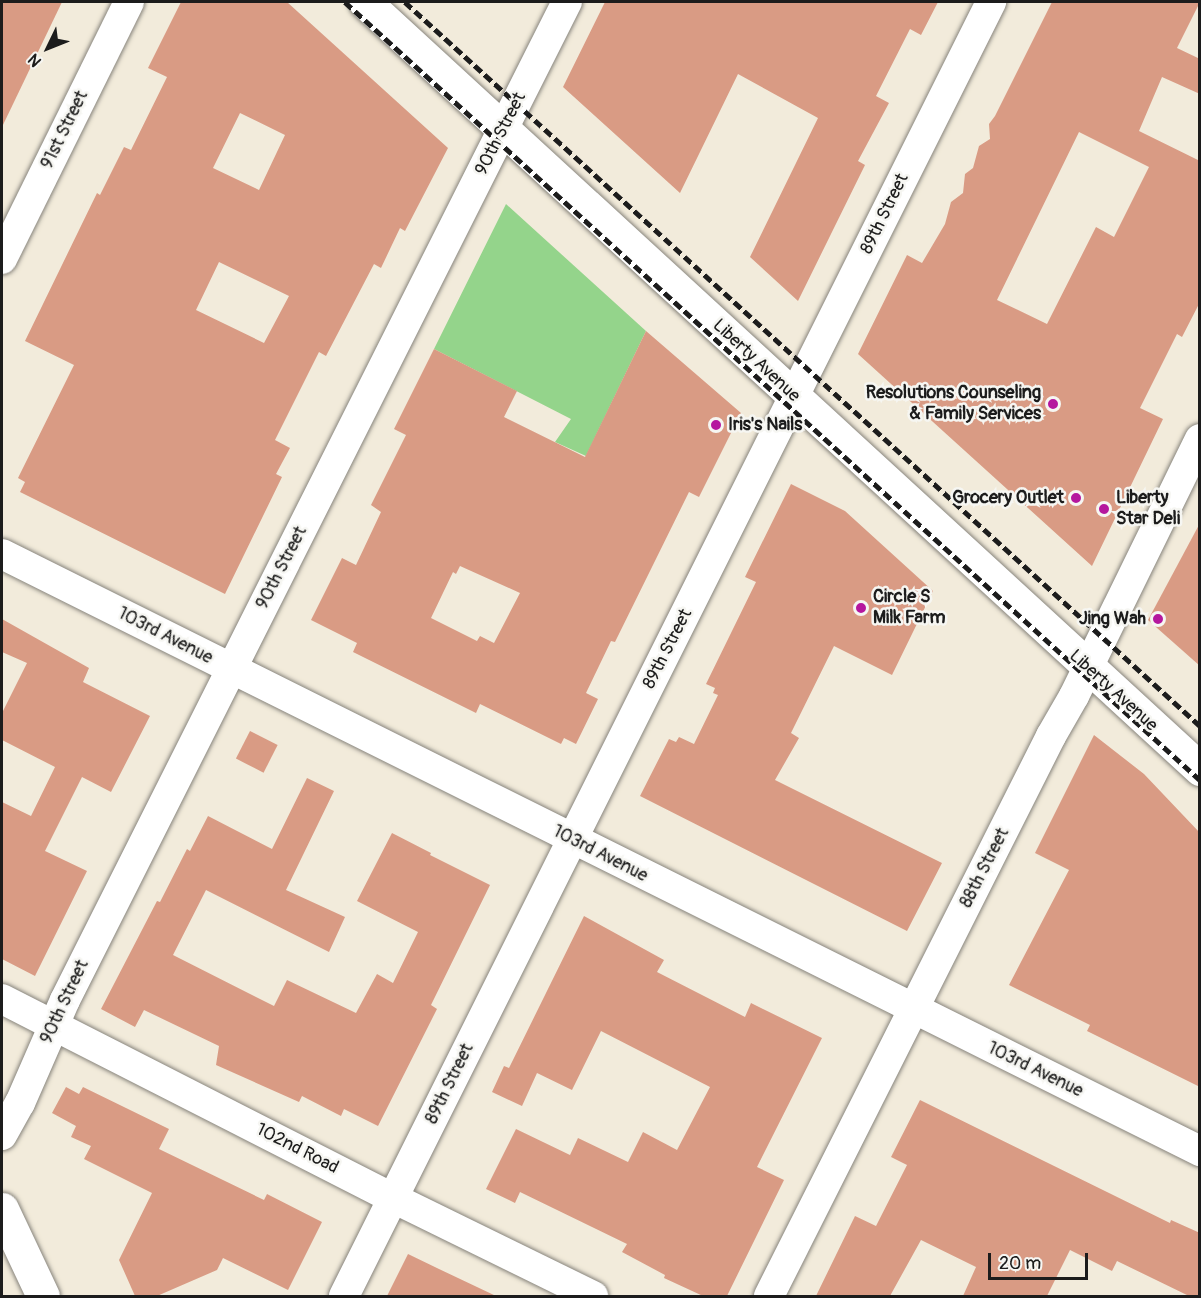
<!DOCTYPE html>
<style>
body{margin:0}
#map{position:relative;width:1201px;height:1298px;overflow:hidden;background:#f2ebdb;font-family:Pangolin,sans-serif}
div>[style]{position:absolute}
.green>*{inset:0;background:#94d48b}
.building>*{inset:0;background:#d99b84;transform-origin:0 0}
.roads{filter:drop-shadow(0 0 2px #87847c) drop-shadow(0 0 2px #87847c)}
.minor>*{height:30px;margin:-15px;padding:0 15px;transform-origin:15px;border-radius:15px;background:#fff}
.tertiary>*{height:33px;margin:-16.5px;padding:0 16.5px;transform-origin:16.5px;border-radius:16.5px;background:#fff}
.primary>*{height:33px;margin:-16.5px;padding:0 16.5px;transform-origin:16.5px;border-radius:16.5px;background:#fff}
.rail>*{height:4.5px;margin-top:-2.25px;transform-origin:0;background:repeating-linear-gradient(90deg,#1c1c1c 0 9px,transparent 0 13.5px)}
.dots>*{width:16px;height:16px;translate:-50% -50%;box-sizing:border-box;border:3px solid #f6f6f2;border-radius:50%}
span{translate:-50% -50%;white-space:nowrap;text-align:center;line-height:1.15;-webkit-text-stroke:5px #f6f6f2;paint-order:stroke}
.street-label{font-size:18px;color:#1c1c1c}
.poi-label{font-size:18px;color:#1c1c1c;font-weight:700}
.right{translate:-100% -50%;text-align:right}
.left{translate:0 -50%;text-align:left}
.frame{position:absolute;inset:0;border:3px solid #1c1c1c;pointer-events:none}
.north{position:absolute;left:18px;top:18px;width:60px;height:60px;-webkit-text-stroke:4px #f6f6f2;paint-order:stroke;rotate:227deg;font-size:16px;font-weight:700;line-height:24px;text-align:center;color:#1c1c1c}
.north::after{content:'';display:block;margin:auto;width:21px;height:27px;background:#1c1c1c;clip-path:polygon(50% 0,100% 100%,50% 72%,0 100%)}
.scale{position:absolute;left:988px;top:1253px;width:100px;height:27px;box-sizing:border-box;border:3px solid #1c1c1c;border-top:0;padding-left:8px;font-size:18px;line-height:21px;white-space:nowrap;color:#1c1c1c;-webkit-text-stroke:4px #f6f6f2;paint-order:stroke}
</style>
<div id="map">
<div class="green">
<div style="clip-path:polygon(506px 204px,646px 331px,586px 456px,555px 442px,571px 419px,434px 349px)"></div>
</div>
<div class="building">
<div style="clip-path:polygon(2px 2px,62px 2px,2px 127px)"></div>
<div style="clip-path:polygon(evenodd,181px 2px,287px 2px,448px 148px,405px 231px,400px 228px,381px 268px,374px 264px,326px 356px,319px 352px,275px 440px,290px 448px,276px 474px,282px 477px,225px 594px,20px 492px,25px 482px,18px 478px,74px 365px,25px 341px,97px 193px,100px 195px,124px 147px,131px 150px,167px 77px,148px 68px,181px 2px,240px 113px,285px 135px,259px 190px,213px 168px,240px 113px,181px 2px,219px 262px,289px 296px,264px 343px,196px 310px,219px 262px)"></div>
<div style="clip-path:polygon(605px 2px,938px 2px,921px 35px,910px 29px,876px 96px,889px 103px,858px 161px,865px 165px,798px 301px,750px 257px,818px 118px,738px 74px,680px 193px,563px 87px)"></div>
<div style="clip-path:polygon(evenodd,1052px 2px,1200px 2px,1177px 48px,1200px 59px,1200px 94px,1162px 77px,1139px 131px,1200px 161px,1200px 302px,1182px 337px,1177px 334px,1140px 408px,1163px 419px,1092px 566px,858px 354px,907px 255px,922px 263px,945px 224px,951px 202px,963px 193px,965px 174px,973px 168px,979px 146px,990px 139px,989px 124px,995px 116px,1052px 2px,1079px 132px,1149px 167px,1114px 237px,1096px 227px,1047px 324px,997px 300px,1079px 132px)"></div>
<div style="clip-path:polygon(evenodd,646px 331px,741px 413px,699px 497px,689px 492px,615px 642px,611px 641px,586px 693px,598px 699px,576px 744px,564px 738px,561px 744px,480px 704px,476px 713px,353px 652px,357px 643px,311px 620px,342px 558px,356px 565px,381px 512px,371px 505px,406px 435px,394px 429px,434px 349px,517px 391px,504px 417px,585px 457px,646px 331px,460px 566px,520px 593px,494px 643px,480px 636px,477px 641px,431px 618px,453px 572px,456px 574px,460px 566px)"></div>
<div style="clip-path:polygon(791px 484px,845px 511px,933px 591px,892px 675px,834px 646px,791px 733px,799px 738px,775px 780px,942px 863px,907px 931px,640px 796px,669px 739px,676px 742px,679px 737px,694px 744px,718px 695px,713px 693px,715px 688px,706px 684px,756px 582px,745px 577px)"></div>
<div style="clip-path:polygon(1200px 523px,1200px 666px,1148px 620px)"></div>
<div style="clip-path:polygon(2px 619px,89px 668px,83px 682px,150px 716px,111px 792px,82px 777px,45px 851px,87px 871px,35px 976px,2px 959px,2px 802px,31px 816px,55px 767px,2px 740px,2px 713px,27px 663px,2px 652px)"></div>
<div style="left:250px;top:731px;width:31px;height:31px;rotate:27deg"></div>
<div style="clip-path:polygon(1094px 735px,1144px 774px,1200px 833px,1200px 1087px,1087px 1031px,1090px 1025px,1009px 985px,1069px 870px,1035px 853px)"></div>
<div style="clip-path:polygon(307px 778px,334px 791px,286px 890px,345px 917px,329px 952px,206px 890px,173px 955px,274px 1006px,287px 980px,356px 1013px,377px 974px,393px 983px,418px 932px,357px 901px,392px 833px,431px 853px,430px 855px,490px 885px,431px 1005px,437px 1009px,378px 1126px,344px 1109px,341px 1116px,302px 1096px,299px 1102px,216px 1065px,219px 1046px,144px 1010px,135px 1027px,101px 1009px,157px 901px,160px 902px,187px 849px,190px 851px,208px 816px,272px 849px)"></div>
<div style="clip-path:polygon(584px 916px,664px 960px,657px 972px,745px 1017px,751px 1003px,822px 1038px,757px 1167px,784px 1180px,727px 1296px,703px 1296px,664px 1278px,665px 1275px,622px 1252px,627px 1244px,520px 1192px,515px 1203px,486px 1189px,516px 1129px,570px 1155px,578px 1138px,628px 1162px,643px 1132px,677px 1150px,710px 1087px,601px 1031px,572px 1090px,537px 1073px,522px 1106px,492px 1092px,504px 1066px,509px 1068px)"></div>
<div style="clip-path:polygon(66px 1087px,79px 1094px,83px 1087px,169px 1129px,159px 1149px,264px 1200px,267px 1194px,322px 1222px,288px 1290px,223px 1258px,217px 1270px,157px 1296px,135px 1296px,119px 1260px,152px 1193px,84px 1159px,91px 1146px,71px 1137px,76px 1126px,52px 1113px)"></div>
<div style="clip-path:polygon(920px 1100px,1170px 1223px,1171px 1220px,1200px 1233px,1200px 1296px,1189px 1296px,1117px 1261px,1112px 1271px,1070px 1250px,1047px 1296px,963px 1296px,976px 1267px,921px 1240px,890px 1296px,816px 1296px,855px 1216px,876px 1226px,907px 1165px,891px 1157px)"></div>
<div style="clip-path:polygon(408px 1254px,439px 1269px,496px 1296px,387px 1296px)"></div>
</div>
<div class="roads">
<div class="minor">
<div style="left:2px;top:259px;width:287px;rotate:-63.7deg"></div>
<div style="left:2px;top:554px;width:1339px;rotate:26.49deg"></div>
<div style="left:2px;top:999px;width:439px;rotate:27deg"></div>
<div style="left:393px;top:1198px;width:223px;rotate:26.1deg"></div>
<div style="left:2px;top:1135px;width:37px;rotate:-61deg"></div>
<div style="left:20px;top:1103px;width:112px;rotate:-66.4deg"></div>
<div style="left:65px;top:1000px;width:1117px;rotate:-63.3deg"></div>
<div style="left:344px;top:1296px;width:1447px;rotate:-63.43deg"></div>
<div style="left:769px;top:1296px;width:627px;rotate:-63.27deg"></div>
<div style="left:1051px;top:736px;width:46px;rotate:-60.1deg"></div>
<div style="left:1074px;top:696px;width:286px;rotate:-63.9deg"></div>
</div>
<div class="tertiary">
<div style="left:365px;top:2px;width:1134px;rotate:42.57deg"></div>
</div>
<div class="primary">
<div style="left:2px;top:1209px;width:96px;rotate:64.8deg"></div>
</div>
</div>
<div class="rail">
<div style="left:345px;top:2px;width:1156px;rotate:42.3deg"></div>
<div style="left:405px;top:2px;width:1075px;rotate:42.32deg"></div>
</div>
<div class="dots">
<div style="left:1053px;top:404px;background:#b5179e"></div>
<div style="left:716px;top:425px;background:#b5179e"></div>
<div style="left:1076px;top:498px;background:#b5179e"></div>
<div style="left:1104px;top:509px;background:#b5179e"></div>
<div style="left:861px;top:608px;background:#b5179e"></div>
<div style="left:1158px;top:619px;background:#b5179e"></div>
</div>
<div class="street-label">
<span style="left:65px;top:130px;rotate:-64deg">91st Street</span>
<span style="left:501px;top:134px;rotate:-63deg">90th Street</span>
<span style="left:885px;top:214px;rotate:-64deg">89th Street</span>
<span style="left:756px;top:361px;rotate:43deg">Liberty Avenue</span>
<span style="left:282px;top:568px;rotate:-63deg">90th Street</span>
<span style="left:165px;top:636px;rotate:27deg">103rd Avenue</span>
<span style="left:668px;top:649px;rotate:-63deg">89th Street</span>
<span style="left:1113px;top:691px;rotate:42deg">Liberty Avenue</span>
<span style="left:600px;top:854px;rotate:27deg">103rd Avenue</span>
<span style="left:985px;top:868px;rotate:-63deg">88th Street</span>
<span style="left:65px;top:1002px;rotate:-65deg">90th Street</span>
<span style="left:1035px;top:1070px;rotate:26deg">103rd Avenue</span>
<span style="left:450px;top:1084px;rotate:-64deg">89th Street</span>
<span style="left:297px;top:1149px;rotate:27deg">102nd Road</span>
</div>
<div class="poi-label">
<span class="right" style="left:1041px;top:404px">Resolutions Counseling<br>&amp; Family Services</span>
<span class="left" style="left:728px;top:425px">Iris's Nails</span>
<span class="right" style="left:1064px;top:498px">Grocery Outlet</span>
<span class="left" style="left:1116px;top:509px">Liberty<br>Star Deli</span>
<span class="left" style="left:873px;top:608px">Circle S<br>Milk Farm</span>
<span class="right" style="left:1146px;top:619px">Jing Wah</span>
</div>
<div class="frame"></div>
<div class="north">N</div>
<div class="scale">20 m</div>
</div>
